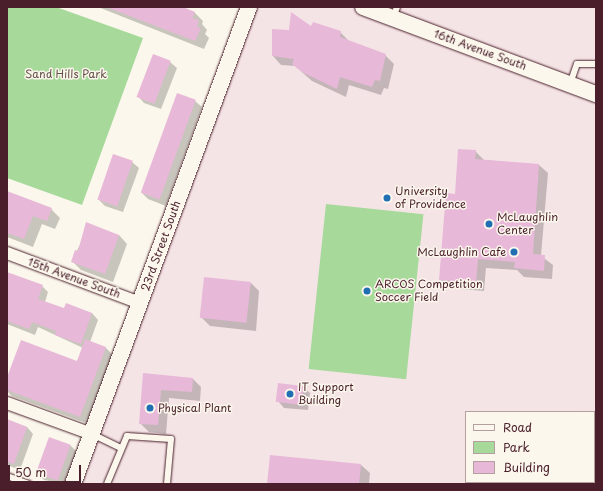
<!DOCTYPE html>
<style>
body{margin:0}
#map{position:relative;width:603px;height:491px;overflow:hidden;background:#fbf7ec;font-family:"Playpen Sans",sans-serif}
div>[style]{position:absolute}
.built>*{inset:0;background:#f5e4e6}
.green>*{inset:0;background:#a7d99b;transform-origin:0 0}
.shadow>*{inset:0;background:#0003}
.building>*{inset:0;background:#e8b8d9;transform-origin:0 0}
.roads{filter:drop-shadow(0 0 1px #4a1f2b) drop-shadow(0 0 1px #4a1f2b)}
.lane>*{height:6px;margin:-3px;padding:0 3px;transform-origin:3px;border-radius:3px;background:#fbf7ec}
.street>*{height:12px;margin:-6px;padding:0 6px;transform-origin:6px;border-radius:6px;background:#fbf7ec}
.secondary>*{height:16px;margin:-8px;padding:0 8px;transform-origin:8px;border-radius:8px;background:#fbf7ec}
.dots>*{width:11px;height:11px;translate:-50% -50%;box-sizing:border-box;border:2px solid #fbf7ec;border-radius:50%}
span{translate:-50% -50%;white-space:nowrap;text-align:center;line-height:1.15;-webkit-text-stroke:3px #fbf7ec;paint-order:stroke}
.street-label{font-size:11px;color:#4a1f2b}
.park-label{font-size:11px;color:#614e47}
.poi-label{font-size:11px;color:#4a1f2b}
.left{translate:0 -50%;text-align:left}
.right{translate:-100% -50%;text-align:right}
.frame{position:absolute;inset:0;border:8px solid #4a1f2b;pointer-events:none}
.legend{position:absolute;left:465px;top:411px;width:130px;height:72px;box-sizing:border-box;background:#fbf7ec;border:1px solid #b4a19f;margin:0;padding:5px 7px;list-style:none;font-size:12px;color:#4a1f2b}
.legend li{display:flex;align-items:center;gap:8px;height:20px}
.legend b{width:20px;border:1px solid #b4a19f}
.scale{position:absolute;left:8px;top:465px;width:73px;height:18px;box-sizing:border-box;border:2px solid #4a1f2b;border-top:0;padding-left:5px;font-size:12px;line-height:14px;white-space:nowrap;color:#4a1f2b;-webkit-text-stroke:3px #fbf7ec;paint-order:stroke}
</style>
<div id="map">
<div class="built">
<div style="clip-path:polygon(evenodd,248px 7px,596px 7px,596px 484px,73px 484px,248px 7px,466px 412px,594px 412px,594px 482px,466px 482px,466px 412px)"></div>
</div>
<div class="green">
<div style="clip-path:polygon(7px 7px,56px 7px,143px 38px,82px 205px,7px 178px)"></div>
<div style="left:326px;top:204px;width:98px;height:166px;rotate:6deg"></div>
</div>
<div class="shadow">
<div style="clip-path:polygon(98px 7px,181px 7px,194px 12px,203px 21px,202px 24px,207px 30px,205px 34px,209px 38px,204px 49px)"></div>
<div style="clip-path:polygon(311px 28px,340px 32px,349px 41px,385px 55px,394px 64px,388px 89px,384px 88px,381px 95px,349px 85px,346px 97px,312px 81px,295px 66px,281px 65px,273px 56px,290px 31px)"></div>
<div style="clip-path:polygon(170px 62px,177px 68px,161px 109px,144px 103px,138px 96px)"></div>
<div style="clip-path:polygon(195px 101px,202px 107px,166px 206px,148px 199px,142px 193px)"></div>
<div style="clip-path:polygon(475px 151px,484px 160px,539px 165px,548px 173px,541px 256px,553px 265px,552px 279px,524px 277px,517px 270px,486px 268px,484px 291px,449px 288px,440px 279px,456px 195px)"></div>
<div style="clip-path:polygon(132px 162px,139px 168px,123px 212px,105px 206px,98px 199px)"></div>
<div style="clip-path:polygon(7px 193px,51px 209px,60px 218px,55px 229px,42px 224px,33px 247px,7px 237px)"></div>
<div style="clip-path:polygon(85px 234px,119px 235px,127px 244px,113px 282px,81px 270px,72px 261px)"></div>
<div style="clip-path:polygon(7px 273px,42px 286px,48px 292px,45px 302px,64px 310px,92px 313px,98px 320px,90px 342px,106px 348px,114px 356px,89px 424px,12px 396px,7px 391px,7px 380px,77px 362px,83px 348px,38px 327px,35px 335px,7px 324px)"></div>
<div style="clip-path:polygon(251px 283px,259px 291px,256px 331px,210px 326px,201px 317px)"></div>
<div style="clip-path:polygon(144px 374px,193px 379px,201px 387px,200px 401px,169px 398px,166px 434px,149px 432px,140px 423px)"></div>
<div style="clip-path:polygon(303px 387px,310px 393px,308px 410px,284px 408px,278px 401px)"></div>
<div style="clip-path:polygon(578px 410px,596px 412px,596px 464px,594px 412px)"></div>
<div style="clip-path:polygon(7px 420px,27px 427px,33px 434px,20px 470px,7px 465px)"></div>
<div style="clip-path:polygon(70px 445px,77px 452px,65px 484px,44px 480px,37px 473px)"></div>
<div style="clip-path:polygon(361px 465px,370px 473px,369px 484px,268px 484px)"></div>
</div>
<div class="building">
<div style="clip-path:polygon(183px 7px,195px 12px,192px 18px,199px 20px,197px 27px,201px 28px,195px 41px,109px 8px)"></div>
<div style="clip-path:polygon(291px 12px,311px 26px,313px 22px,341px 31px,340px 37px,386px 54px,380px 81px,375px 80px,372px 87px,340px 77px,337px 89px,302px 72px,292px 64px,294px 59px,272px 56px,272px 29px,289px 30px)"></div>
<div style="left:153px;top:54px;width:19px;height:46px;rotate:21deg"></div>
<div style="left:177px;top:93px;width:20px;height:106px;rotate:20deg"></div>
<div style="clip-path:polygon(458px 149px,476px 150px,475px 159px,539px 164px,533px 254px,545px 255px,544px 271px,514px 268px,515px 262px,478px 259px,476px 283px,439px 280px,446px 193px,455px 194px)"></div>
<div style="left:113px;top:154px;width:21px;height:48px;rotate:19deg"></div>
<div style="clip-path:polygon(7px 191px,52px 208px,47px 221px,33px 216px,24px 239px,7px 233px)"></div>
<div style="clip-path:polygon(86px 222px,119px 235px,105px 274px,71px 262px,75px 250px,78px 251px)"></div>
<div style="clip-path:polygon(7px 272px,43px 285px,38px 299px,64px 308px,66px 303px,92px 313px,81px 344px,55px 335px,56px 331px,32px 322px,29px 329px,7px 321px)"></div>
<div style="left:204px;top:277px;width:47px;height:41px;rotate:6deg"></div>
<div style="clip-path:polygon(85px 339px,106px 347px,80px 417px,7px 390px,7px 377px,21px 340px,77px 361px)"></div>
<div style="clip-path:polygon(143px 373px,193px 378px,192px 392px,161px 390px,158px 425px,139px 424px)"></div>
<div style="left:278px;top:383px;width:26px;height:19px;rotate:7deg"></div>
<div style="clip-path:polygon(7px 419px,27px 427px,14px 464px,7px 462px)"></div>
<div style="left:49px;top:437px;width:23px;height:38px;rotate:20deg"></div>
<div style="clip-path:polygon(270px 455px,361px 464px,359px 484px,267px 484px)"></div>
</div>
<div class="roads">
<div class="lane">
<div style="left:393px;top:18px;width:12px;rotate:-70deg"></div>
<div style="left:570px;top:84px;width:21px;rotate:-71deg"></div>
<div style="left:577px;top:64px;width:19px"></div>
<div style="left:92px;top:434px;width:32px;rotate:26deg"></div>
<div style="left:7px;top:476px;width:23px;rotate:20deg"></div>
<div style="left:107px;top:484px;width:52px;rotate:-67.4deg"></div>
<div style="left:127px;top:436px;width:44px;rotate:3.9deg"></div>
<div style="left:171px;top:439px;width:45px;rotate:95.1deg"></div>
</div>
<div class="street">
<div style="left:7px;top:253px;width:142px;rotate:20.6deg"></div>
<div style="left:7px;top:403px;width:90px;rotate:20deg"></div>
</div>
<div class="secondary">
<div style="left:363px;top:7px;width:249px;rotate:20.5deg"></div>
<div style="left:73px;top:484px;width:508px;rotate:-69.75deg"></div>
</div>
</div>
<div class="dots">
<div style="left:387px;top:198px;background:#1f6fb2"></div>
<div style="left:489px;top:224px;background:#1f6fb2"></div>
<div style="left:514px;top:252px;background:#1f6fb2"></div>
<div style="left:367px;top:291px;background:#1f6fb2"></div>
<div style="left:290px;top:394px;background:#1f6fb2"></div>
<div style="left:150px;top:408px;background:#1f6fb2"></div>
</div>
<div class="street-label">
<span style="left:480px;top:50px;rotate:20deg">16th Avenue South</span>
<span style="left:161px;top:246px;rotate:-70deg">23rd Street South</span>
<span style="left:74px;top:278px;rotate:20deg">15th Avenue South</span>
</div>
<div class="park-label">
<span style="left:66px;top:74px">Sand Hills Park</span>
</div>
<div class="poi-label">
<span class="left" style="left:395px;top:198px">University<br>of Providence</span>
<span class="left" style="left:497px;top:224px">McLaughlin<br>Center</span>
<span class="right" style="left:506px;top:252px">McLaughlin Cafe</span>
<span class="left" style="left:375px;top:291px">ARCOS Competition<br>Soccer Field</span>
<span class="left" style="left:298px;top:394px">IT Support<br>Building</span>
<span class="left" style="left:158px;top:408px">Physical Plant</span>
</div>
<div class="frame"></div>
<ul class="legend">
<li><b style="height:5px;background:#fbf7ec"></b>Road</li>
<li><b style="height:11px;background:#a7d99b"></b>Park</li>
<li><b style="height:11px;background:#e8b8d9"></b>Building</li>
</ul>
<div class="scale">50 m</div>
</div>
